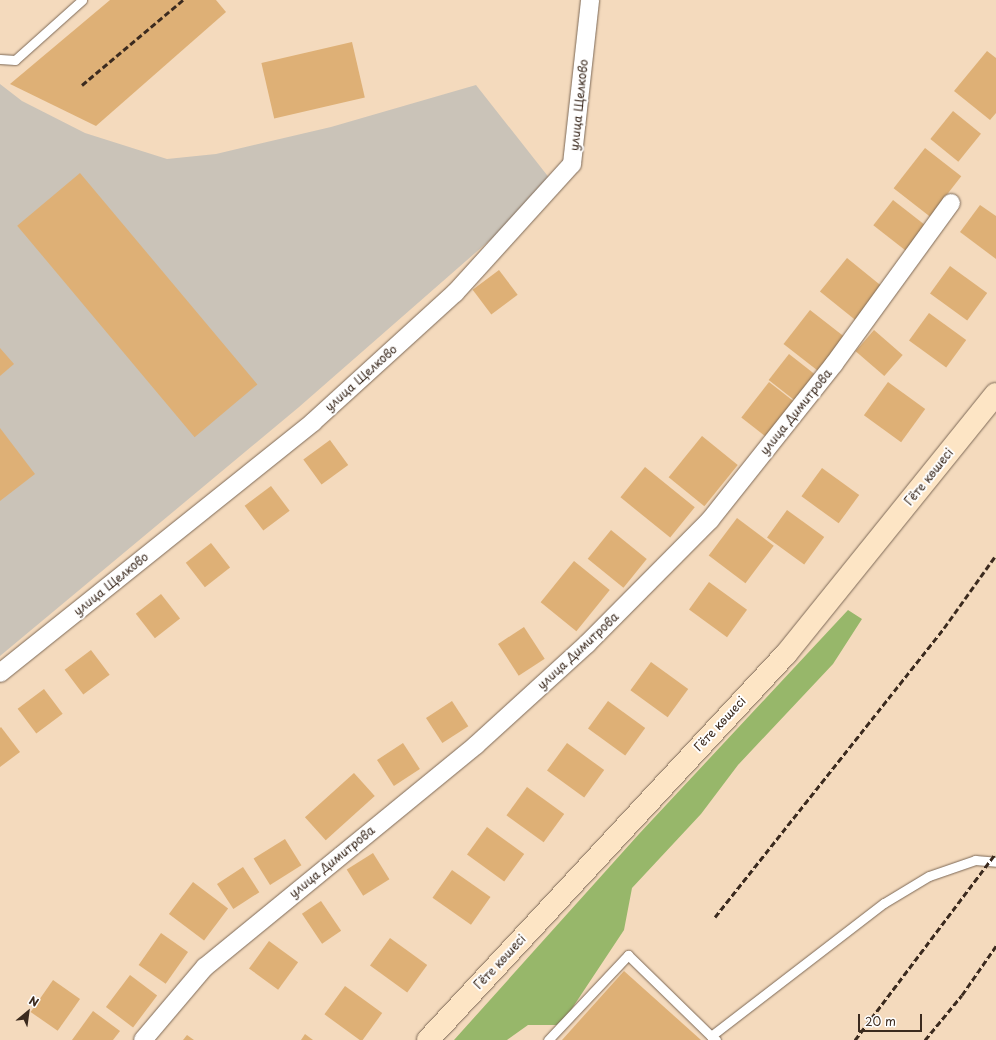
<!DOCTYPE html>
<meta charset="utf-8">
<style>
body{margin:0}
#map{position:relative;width:996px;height:1040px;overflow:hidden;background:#f4dabd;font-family:"Playpen Sans",sans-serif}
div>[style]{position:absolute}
.industrial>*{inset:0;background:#cac3b8}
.forest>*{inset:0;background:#97b76a}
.building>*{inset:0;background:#deb076;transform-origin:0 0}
.roads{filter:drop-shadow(0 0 1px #7c6856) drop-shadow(0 0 1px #7c6856)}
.lane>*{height:9px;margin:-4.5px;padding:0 4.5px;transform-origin:4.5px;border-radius:4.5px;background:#fff}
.street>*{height:18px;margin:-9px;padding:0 9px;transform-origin:9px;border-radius:9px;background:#fff}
.secondary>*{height:22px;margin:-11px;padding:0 11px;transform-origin:11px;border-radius:11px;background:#fde5c5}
.rail>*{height:3px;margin-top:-1.5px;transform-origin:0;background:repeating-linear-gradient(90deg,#3b2a1e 0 6px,transparent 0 9px)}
span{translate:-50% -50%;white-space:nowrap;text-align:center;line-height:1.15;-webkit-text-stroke:4px #fff;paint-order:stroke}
.street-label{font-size:12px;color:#3b2a1e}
.north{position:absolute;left:8px;top:992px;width:40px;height:40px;-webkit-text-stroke:3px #fff;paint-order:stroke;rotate:29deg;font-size:11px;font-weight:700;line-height:16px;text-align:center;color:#3b2a1e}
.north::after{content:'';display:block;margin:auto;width:14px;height:18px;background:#3b2a1e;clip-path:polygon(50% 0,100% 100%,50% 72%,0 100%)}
.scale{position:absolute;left:858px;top:1014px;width:64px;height:18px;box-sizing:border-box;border:2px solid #3b2a1e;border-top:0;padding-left:5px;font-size:12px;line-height:14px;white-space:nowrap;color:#3b2a1e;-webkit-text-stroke:3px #fff;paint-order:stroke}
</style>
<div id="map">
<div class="industrial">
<div style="clip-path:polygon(0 84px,22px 101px,85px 133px,167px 159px,216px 154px,331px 127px,476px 85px,554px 184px,299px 407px,0 656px)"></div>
</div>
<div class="forest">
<div style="clip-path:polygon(848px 610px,862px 619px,833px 664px,738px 765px,701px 814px,632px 888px,624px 930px,561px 1025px,528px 1025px,507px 1040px,454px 1040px,639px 834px)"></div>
</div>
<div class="building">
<div style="clip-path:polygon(110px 0,216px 0,226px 12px,96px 126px,10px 84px)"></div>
<div style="left:352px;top:42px;width:57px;height:93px;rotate:77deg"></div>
<div style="clip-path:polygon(987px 51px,996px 58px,996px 113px,990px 120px,954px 91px)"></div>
<div style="left:953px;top:111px;width:36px;height:36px;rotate:39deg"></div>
<div style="left:925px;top:148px;width:46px;height:51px;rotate:38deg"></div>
<div style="left:80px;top:173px;width:276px;height:82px;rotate:50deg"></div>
<div style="left:893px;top:200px;width:41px;height:32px;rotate:38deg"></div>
<div style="clip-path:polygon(980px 205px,996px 216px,996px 259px,960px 232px)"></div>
<div style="left:847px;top:258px;width:46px;height:43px;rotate:39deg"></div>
<div style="left:950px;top:266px;width:46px;height:34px;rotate:36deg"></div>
<div style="left:499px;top:270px;width:31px;height:33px;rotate:53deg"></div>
<div style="left:810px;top:310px;width:44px;height:43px;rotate:38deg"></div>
<div style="left:929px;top:313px;width:46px;height:34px;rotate:36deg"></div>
<div style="left:874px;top:330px;width:38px;height:28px;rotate:41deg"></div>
<div style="clip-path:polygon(0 348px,14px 364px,0 376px)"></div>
<div style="left:789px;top:354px;width:36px;height:33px;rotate:38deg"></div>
<div style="left:769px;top:382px;width:37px;height:45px;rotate:38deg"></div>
<div style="left:888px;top:382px;width:46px;height:41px;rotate:36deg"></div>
<div style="clip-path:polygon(0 428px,35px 474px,0 501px)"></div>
<div style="left:702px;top:436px;width:46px;height:53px;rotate:39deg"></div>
<div style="left:330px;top:440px;width:31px;height:33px;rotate:54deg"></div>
<div style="left:645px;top:467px;width:64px;height:39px;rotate:39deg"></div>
<div style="left:822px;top:468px;width:46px;height:35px;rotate:36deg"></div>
<div style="left:271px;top:486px;width:31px;height:33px;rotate:53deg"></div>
<div style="left:787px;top:510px;width:46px;height:34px;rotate:36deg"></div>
<div style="left:737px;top:518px;width:46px;height:47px;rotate:37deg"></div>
<div style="left:611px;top:530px;width:46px;height:37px;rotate:39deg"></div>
<div style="left:211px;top:543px;width:31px;height:32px;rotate:52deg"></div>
<div style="left:574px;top:561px;width:46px;height:53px;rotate:39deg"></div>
<div style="left:709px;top:582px;width:47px;height:34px;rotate:36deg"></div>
<div style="left:161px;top:594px;width:31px;height:32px;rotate:52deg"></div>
<div style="left:524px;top:627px;width:38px;height:31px;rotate:57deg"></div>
<div style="left:91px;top:650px;width:31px;height:33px;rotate:53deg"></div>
<div style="left:651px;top:662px;width:46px;height:35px;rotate:36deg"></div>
<div style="left:44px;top:689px;width:31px;height:33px;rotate:53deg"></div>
<div style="left:452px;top:701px;width:30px;height:31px;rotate:57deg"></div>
<div style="left:608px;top:701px;width:46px;height:34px;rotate:36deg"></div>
<div style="clip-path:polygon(1px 727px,20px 752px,0 767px,0 728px)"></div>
<div style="left:403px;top:743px;width:31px;height:31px;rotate:57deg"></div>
<div style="left:567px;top:743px;width:46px;height:34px;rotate:36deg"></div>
<div style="left:354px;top:773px;width:31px;height:66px;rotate:48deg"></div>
<div style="left:527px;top:787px;width:46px;height:35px;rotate:36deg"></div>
<div style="left:487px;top:827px;width:46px;height:34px;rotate:36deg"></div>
<div style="left:285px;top:839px;width:31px;height:37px;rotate:58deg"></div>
<div style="left:373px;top:853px;width:31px;height:31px;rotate:58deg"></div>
<div style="left:243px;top:867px;width:30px;height:31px;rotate:57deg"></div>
<div style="left:452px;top:870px;width:47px;height:34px;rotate:35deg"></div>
<div style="left:193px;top:882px;width:44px;height:40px;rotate:37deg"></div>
<div style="left:321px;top:901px;width:36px;height:23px;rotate:56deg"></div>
<div style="left:161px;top:933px;width:33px;height:39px;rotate:35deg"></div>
<div style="left:390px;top:938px;width:46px;height:34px;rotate:36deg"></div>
<div style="left:269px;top:941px;width:36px;height:34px;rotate:36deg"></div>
<div style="clip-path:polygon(624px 971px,701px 1040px,562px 1040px)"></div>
<div style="left:130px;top:975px;width:34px;height:40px;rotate:37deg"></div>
<div style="left:53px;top:980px;width:33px;height:39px;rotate:35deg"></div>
<div style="left:345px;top:986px;width:46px;height:35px;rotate:36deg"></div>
<div style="clip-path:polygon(93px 1011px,120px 1031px,113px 1040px,72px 1040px)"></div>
<div style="clip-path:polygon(305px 1034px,313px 1040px,301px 1040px)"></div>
<div style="clip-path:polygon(187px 1035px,194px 1040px,183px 1040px)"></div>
</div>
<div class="roads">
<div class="lane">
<div style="left:0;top:59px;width:15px;rotate:4deg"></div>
<div style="left:15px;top:60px;width:90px;rotate:-41.8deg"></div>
<div style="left:548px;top:1040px;width:117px;rotate:-46.7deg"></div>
<div style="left:628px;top:955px;width:116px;rotate:44.3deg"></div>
<div style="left:716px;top:1040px;width:6px;rotate:-141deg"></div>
<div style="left:711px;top:1036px;width:218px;rotate:-37.6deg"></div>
<div style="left:884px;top:903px;width:52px;rotate:-31deg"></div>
<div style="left:929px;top:876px;width:49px;rotate:-19.2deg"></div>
<div style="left:975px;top:860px;width:21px;rotate:5deg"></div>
</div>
<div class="street">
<div style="left:0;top:673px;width:401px;rotate:-38.7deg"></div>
<div style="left:313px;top:422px;width:192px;rotate:-42.3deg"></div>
<div style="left:455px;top:293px;width:174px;rotate:-47.8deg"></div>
<div style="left:572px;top:164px;width:165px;rotate:-83.7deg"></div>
<div style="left:143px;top:1040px;width:96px;rotate:-49.7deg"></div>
<div style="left:205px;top:967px;width:350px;rotate:-39.3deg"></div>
<div style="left:476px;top:745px;width:150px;rotate:-42.3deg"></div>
<div style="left:587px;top:644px;width:175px;rotate:-45.2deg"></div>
<div style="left:710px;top:520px;width:199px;rotate:-51.5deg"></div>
<div style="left:834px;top:364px;width:199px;rotate:-54deg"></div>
</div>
<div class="secondary">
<div style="left:428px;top:1040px;width:526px;rotate:-47.16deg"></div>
<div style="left:786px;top:654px;width:334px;rotate:-51.1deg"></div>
</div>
</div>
<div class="rail">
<div style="left:82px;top:85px;width:132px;rotate:-40.1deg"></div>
<div style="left:715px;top:917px;width:369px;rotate:-51.6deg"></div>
<div style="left:944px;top:628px;width:90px;rotate:-54.5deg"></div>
<div style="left:855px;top:1040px;width:234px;rotate:-53deg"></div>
<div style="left:925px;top:1040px;width:58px;rotate:-50.6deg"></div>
<div style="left:962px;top:995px;width:60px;rotate:-55.2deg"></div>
</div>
<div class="street-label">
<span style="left:579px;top:105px;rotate:-84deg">улица Щелково</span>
<span style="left:361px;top:378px;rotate:-42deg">улица Щелково</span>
<span style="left:796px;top:412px;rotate:-51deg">улица Димитрова</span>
<span style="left:929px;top:477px;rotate:-51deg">Гёте көшесі</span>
<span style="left:111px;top:584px;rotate:-39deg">улица Щелково</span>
<span style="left:578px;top:651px;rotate:-43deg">улица Димитрова</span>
<span style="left:720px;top:724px;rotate:-47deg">Гёте көшесі</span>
<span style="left:332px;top:862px;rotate:-39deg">улица Димитрова</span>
<span style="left:500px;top:962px;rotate:-47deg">Гёте көшесі</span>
</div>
<div class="north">N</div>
<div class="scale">20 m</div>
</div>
